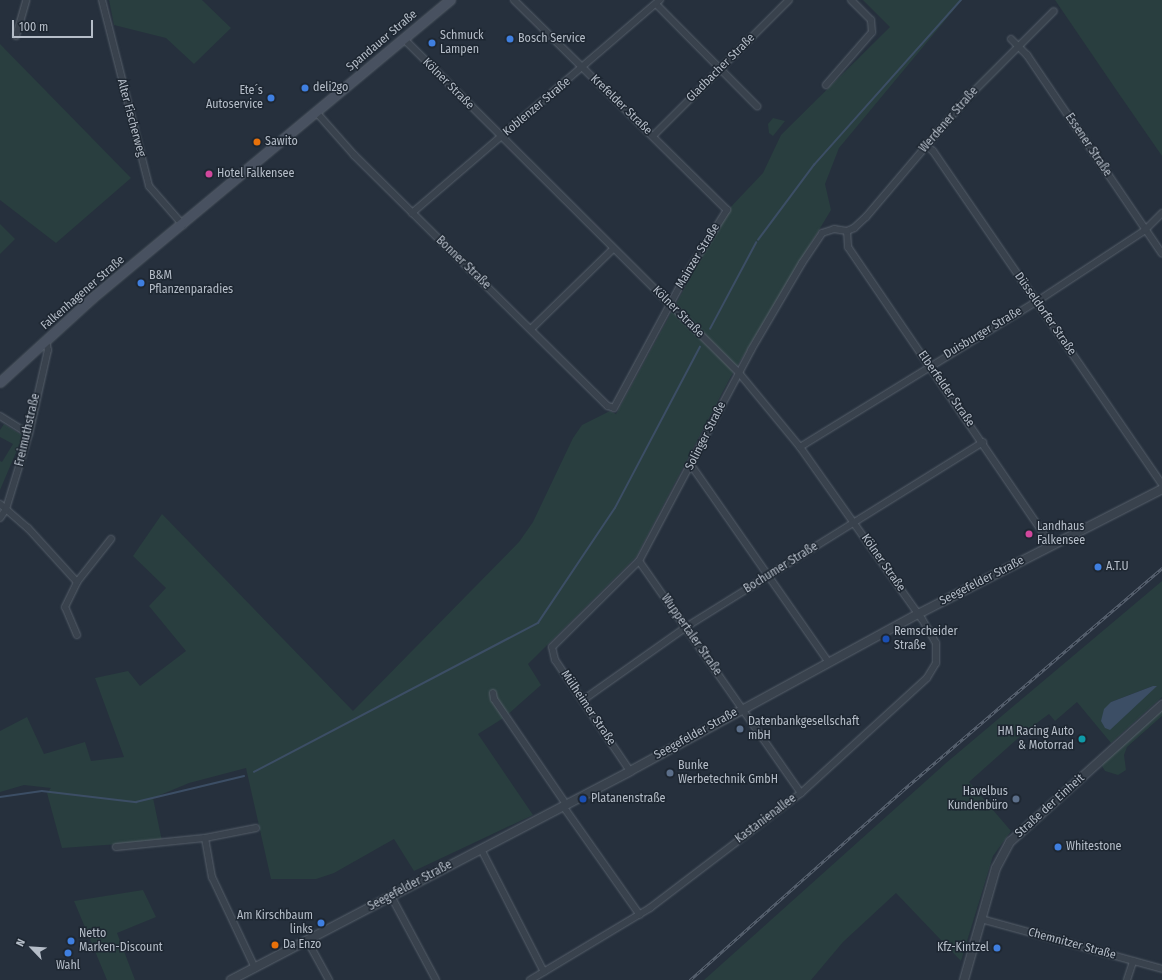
<!DOCTYPE html>
<meta charset="utf-8">
<style>
body{margin:0}
#map{position:relative;width:1162px;height:980px;overflow:hidden;background:#26303d;font-family:"Fira Sans Condensed",sans-serif}
div>[style]{position:absolute}
.green>*{inset:0;background:#293e3f}
.water>*{inset:0;background:#3c4e65}
.stream>*{height:1.5px;margin:-0.75px;padding:0 0.75px;transform-origin:0.75px;border-radius:0.75px;background:#3c4e65}
.roads{filter:drop-shadow(0 0 1px #57606b) drop-shadow(0 0 1px #57606b)}
.minor>*{height:6px;margin:-3px;padding:0 3px;transform-origin:3px;border-radius:3px;background:#39424d}
.tertiary>*{height:8px;margin:-4px;padding:0 4px;transform-origin:4px;border-radius:4px;background:#39424d}
.secondary>*{height:9px;margin:-4.5px;padding:0 4.5px;transform-origin:4.5px;border-radius:4.5px;background:#485160}
.rail>*{height:3px;margin-top:-1.5px;transform-origin:0;background:repeating-linear-gradient(90deg,#1e2732 0 4.5px,#5c6674 0 9px);box-sizing:border-box;border-block:1px solid #5c6674}
.dots>*{width:11px;height:11px;translate:-50% -50%;box-sizing:border-box;border:2px solid #1e2732;border-radius:50%}
span{translate:-50% -50%;white-space:nowrap;text-align:center;line-height:1.15;-webkit-text-stroke:3px #1e2732;paint-order:stroke}
.poi-label{font-size:12px;color:#b5bdc8}
.left{translate:0 -50%;text-align:left}
.right{translate:-100% -50%;text-align:right}
.street-label{font-size:12px;color:#b5bdc8}
.north{position:absolute;left:12px;top:928px;width:40px;height:40px;-webkit-text-stroke:3px #1e2732;paint-order:stroke;rotate:295deg;font-size:11px;font-weight:700;line-height:16px;text-align:center;color:#b5bdc8}
.north::after{content:'';display:block;margin:auto;width:14px;height:18px;background:#b5bdc8;clip-path:polygon(50% 0,100% 100%,50% 72%,0 100%)}
.scale{position:absolute;left:12px;top:20px;width:81px;height:18px;box-sizing:border-box;border:2px solid #b5bdc8;border-top:0;padding-left:5px;font-size:12px;line-height:14px;white-space:nowrap;color:#b5bdc8;-webkit-text-stroke:3px #1e2732;paint-order:stroke}
</style>
<div id="map">
<div class="green">
<div style="clip-path:polygon(109px 0,202px 0,231px 28px,194px 64px,166px 38px,114px 25px)"></div>
<div style="clip-path:polygon(863px 0,962px 0,839px 148px,825px 184px,831px 210px,730px 378px,636px 557px,528px 664px,541px 685px,505px 717px,478px 734px,533px 815px,414px 871px,394px 839px,334px 873px,316px 879px,271px 879px,246px 768px,189px 783px,153px 798px,162px 841px,62px 848px,47px 793px,51px 788px,24px 785px,0 792px,0 731px,27px 717px,44px 754px,85px 742px,91px 761px,124px 757px,95px 678px,128px 671px,140px 686px,186px 651px,149px 606px,166px 588px,133px 556px,162px 514px,353px 711px,519px 542px,533px 522px,573px 438px,582px 425px,610px 411px,616px 414px,726px 212px,763px 173px,781px 135px,890px 27px)"></div>
<div style="clip-path:polygon(1055px 0,1162px 0,1162px 156px,1117px 91px)"></div>
<div style="clip-path:polygon(0 44px,131px 178px,56px 243px,0 200px)"></div>
<div style="clip-path:polygon(773px 118px,785px 121px,773px 136px,769px 133px,768px 124px)"></div>
<div style="clip-path:polygon(0 224px,15px 239px,0 254px)"></div>
<div style="clip-path:polygon(4px 424px,23px 436px,0 490px,0 461px,2px 462px,13px 444px,0 437px,0 430px)"></div>
<div style="clip-path:polygon(evenodd,1162px 581px,1162px 697px,1111px 743px,1077px 702px,1055px 721px,1049px 714px,1026px 731px,969px 782px,1011px 831px,993px 856px,961px 961px,896px 893px,843px 942px,811px 980px,704px 980px,946px 763px,1162px 581px,1153px 686px,1101px 721px,1111px 702px,1153px 686px)"></div>
<div style="clip-path:polygon(1162px 709px,1162px 716px,1127px 747px,1124px 755px,1126px 770px,1118px 775px,1105px 771px,1102px 766px,1104px 761px)"></div>
<div style="clip-path:polygon(143px 890px,156px 917px,117px 933px,135px 980px,107px 980px,74px 901px)"></div>
</div>
<div class="water">
<div style="clip-path:polygon(1153px 686px,1157px 686px,1110px 730px,1105px 728px,1101px 721px,1104px 709px,1111px 702px)"></div>
</div>
<div class="stream">
<div style="left:758px;top:240px;width:94px;rotate:-53.3deg"></div>
<div style="left:814px;top:165px;width:221px;rotate:-48.3deg"></div>
<div style="left:710px;top:329px;width:98px;rotate:-61.9deg"></div>
<div style="left:254px;top:772px;width:321px;rotate:-27.7deg"></div>
<div style="left:538px;top:623px;width:138px;rotate:-56.2deg"></div>
<div style="left:615px;top:508px;width:182px;rotate:-62.2deg"></div>
<div style="left:0;top:797px;width:42px;rotate:-8.1deg"></div>
<div style="left:42px;top:791px;width:95px;rotate:6.7deg"></div>
<div style="left:136px;top:802px;width:111px;rotate:-13.5deg"></div>
</div>
<div class="roads">
<div class="minor">
<div style="left:102px;top:0;width:192px;rotate:75.8deg"></div>
<div style="left:149px;top:186px;width:52px;rotate:48.9deg"></div>
<div style="left:656px;top:4px;width:144px;rotate:45.3deg"></div>
<div style="left:16px;top:36px;width:37px;rotate:-74deg"></div>
<div style="left:404px;top:39px;width:473px;rotate:44.9deg"></div>
<div style="left:739px;top:373px;width:96px;rotate:50.5deg"></div>
<div style="left:800px;top:447px;width:211px;rotate:54.7deg"></div>
<div style="left:922px;top:619px;width:28px;rotate:60deg"></div>
<div style="left:936px;top:643px;width:20px;rotate:90deg"></div>
<div style="left:936px;top:663px;width:17px;rotate:121deg"></div>
<div style="left:927px;top:678px;width:171px;rotate:137.6deg"></div>
<div style="left:801px;top:793px;width:190px;rotate:142.7deg"></div>
<div style="left:650px;top:908px;width:140px;rotate:149deg"></div>
<div style="left:1011px;top:39px;width:23px;rotate:45deg"></div>
<div style="left:1027px;top:55px;width:240px;rotate:55.8deg"></div>
<div style="left:826px;top:85px;width:70px;rotate:-49deg"></div>
<div style="left:872px;top:32px;width:12px;rotate:-95deg"></div>
<div style="left:871px;top:20px;width:28px;rotate:-135deg"></div>
<div style="left:317px;top:113px;width:56px;rotate:48.6deg"></div>
<div style="left:354px;top:155px;width:357px;rotate:44.7deg"></div>
<div style="left:608px;top:406px;width:6px;rotate:18deg"></div>
<div style="left:614px;top:408px;width:153px;rotate:-61.6deg"></div>
<div style="left:687px;top:273px;width:75px;rotate:-57.6deg"></div>
<div style="left:727px;top:210px;width:299px;rotate:-135.4deg"></div>
<div style="left:653px;top:136px;width:192px;rotate:-45deg"></div>
<div style="left:926px;top:145px;width:9px;rotate:41deg"></div>
<div style="left:933px;top:151px;width:404px;rotate:55.5deg"></div>
<div style="left:412px;top:213px;width:327px;rotate:-40.7deg"></div>
<div style="left:847px;top:231px;width:16px;rotate:86deg"></div>
<div style="left:848px;top:247px;width:361px;rotate:55.7deg"></div>
<div style="left:847px;top:231px;width:8px;rotate:-23deg"></div>
<div style="left:854px;top:228px;width:16px;rotate:-43deg"></div>
<div style="left:866px;top:217px;width:155px;rotate:-49.7deg"></div>
<div style="left:966px;top:99px;width:124px;rotate:-45deg"></div>
<div style="left:532px;top:328px;width:113px;rotate:-44.3deg"></div>
<div style="left:0;top:416px;width:34px;rotate:32deg"></div>
<div style="left:800px;top:447px;width:277px;rotate:-31.6deg"></div>
<div style="left:1036px;top:302px;width:131px;rotate:-33.4deg"></div>
<div style="left:1145px;top:230px;width:24px;rotate:-45deg"></div>
<div style="left:691px;top:465px;width:241px;rotate:55.1deg"></div>
<div style="left:0;top:504px;width:37px;rotate:41deg"></div>
<div style="left:28px;top:528px;width:73px;rotate:47.8deg"></div>
<div style="left:0;top:518px;width:11px;rotate:-56deg"></div>
<div style="left:6px;top:509px;width:78px;rotate:-73deg"></div>
<div style="left:29px;top:434px;width:86px;rotate:-77.3deg"></div>
<div style="left:48px;top:350px;width:9px;rotate:-103deg"></div>
<div style="left:639px;top:561px;width:283px;rotate:55.1deg"></div>
<div style="left:77px;top:635px;width:30px;rotate:-113deg"></div>
<div style="left:65px;top:607px;width:28px;rotate:-64deg"></div>
<div style="left:77px;top:582px;width:55px;rotate:-51.7deg"></div>
<div style="left:493px;top:693px;width:6px;rotate:81deg"></div>
<div style="left:494px;top:699px;width:127px;rotate:55.6deg"></div>
<div style="left:583px;top:700px;width:126px;rotate:-35.3deg"></div>
<div style="left:686px;top:627px;width:350px;rotate:-31.9deg"></div>
<div style="left:630px;top:771px;width:134px;rotate:-124deg"></div>
<div style="left:555px;top:660px;width:13px;rotate:-103deg"></div>
<div style="left:552px;top:647px;width:122px;rotate:-44.7deg"></div>
<div style="left:639px;top:561px;width:239px;rotate:-62deg"></div>
<div style="left:751px;top:350px;width:101px;rotate:-59.6deg"></div>
<div style="left:802px;top:263px;width:36px;rotate:-56deg"></div>
<div style="left:822px;top:233px;width:13px;rotate:-18deg"></div>
<div style="left:834px;top:229px;width:13px;rotate:9deg"></div>
<div style="left:563px;top:806px;width:133px;rotate:54.8deg"></div>
<div style="left:205px;top:838px;width:40px;rotate:80deg"></div>
<div style="left:212px;top:877px;width:101px;rotate:64.7deg"></div>
<div style="left:116px;top:847px;width:89px;rotate:-5.8deg"></div>
<div style="left:205px;top:838px;width:52px;rotate:-11.1deg"></div>
<div style="left:481px;top:849px;width:138px;rotate:62.9deg"></div>
<div style="left:391px;top:896px;width:95px;rotate:61.8deg"></div>
<div style="left:981px;top:919px;width:188px;rotate:15.4deg"></div>
<div style="left:307px;top:940px;width:46px;rotate:61.2deg"></div>
<div style="left:1127px;top:980px;width:20px;rotate:-72deg"></div>
</div>
<div class="tertiary">
<div style="left:231px;top:980px;width:450px;rotate:-27.6deg"></div>
<div style="left:630px;top:771px;width:328px;rotate:-28.6deg"></div>
<div style="left:918px;top:614px;width:274px;rotate:-27.1deg"></div>
<div style="left:964px;top:980px;width:116px;rotate:-74.1deg"></div>
<div style="left:996px;top:868px;width:30px;rotate:-62deg"></div>
<div style="left:1010px;top:842px;width:205px;rotate:-42deg"></div>
</div>
<div class="secondary">
<div style="left:0;top:382px;width:125px;rotate:-42.4deg"></div>
<div style="left:92px;top:298px;width:466px;rotate:-39.8deg"></div>
</div>
</div>
<div class="rail">
<div style="left:690px;top:980px;width:284px;rotate:-41.7deg"></div>
<div style="left:902px;top:791px;width:343px;rotate:-40.6deg"></div>
</div>
<div class="dots">
<div style="left:510px;top:39px;background:#3f7fe0"></div>
<div style="left:432px;top:43px;background:#3f7fe0"></div>
<div style="left:305px;top:88px;background:#3f7fe0"></div>
<div style="left:271px;top:98px;background:#3f7fe0"></div>
<div style="left:257px;top:142px;background:#e8710a"></div>
<div style="left:209px;top:174px;background:#d1479c"></div>
<div style="left:141px;top:283px;background:#3f7fe0"></div>
<div style="left:1029px;top:534px;background:#d1479c"></div>
<div style="left:1098px;top:567px;background:#3f7fe0"></div>
<div style="left:886px;top:639px;background:#1a4fb4"></div>
<div style="left:740px;top:729px;background:#5c6f8a"></div>
<div style="left:1082px;top:739px;background:#0f9aa8"></div>
<div style="left:670px;top:773px;background:#5c6f8a"></div>
<div style="left:583px;top:799px;background:#1a4fb4"></div>
<div style="left:1016px;top:799px;background:#5c6f8a"></div>
<div style="left:1058px;top:847px;background:#3f7fe0"></div>
<div style="left:321px;top:923px;background:#3f7fe0"></div>
<div style="left:71px;top:941px;background:#3f7fe0"></div>
<div style="left:275px;top:945px;background:#e8710a"></div>
<div style="left:997px;top:948px;background:#3f7fe0"></div>
<div style="left:68px;top:953px;background:#3f7fe0"></div>
</div>
<div class="poi-label">
<span class="left" style="left:440px;top:43px">Schmuck<br>Lampen</span>
<span class="left" style="left:518px;top:39px">Bosch Service</span>
<span class="left" style="left:313px;top:88px">deli2go</span>
<span class="right" style="left:263px;top:98px">Ete´s<br>Autoservice</span>
<span class="left" style="left:265px;top:142px">Sawito</span>
<span class="left" style="left:217px;top:174px">Hotel Falkensee</span>
<span class="left" style="left:149px;top:283px">B&amp;M<br>Pflanzenparadies</span>
<span class="left" style="left:1037px;top:534px">Landhaus<br>Falkensee</span>
<span class="left" style="left:1106px;top:567px">A.T.U</span>
<span class="left" style="left:894px;top:639px">Remscheider<br>Straße</span>
<span class="left" style="left:748px;top:729px">Datenbankgesellschaft<br>mbH</span>
<span class="right" style="left:1074px;top:739px">HM Racing Auto<br>&amp; Motorrad</span>
<span class="left" style="left:678px;top:773px">Bunke<br>Werbetechnik GmbH</span>
<span class="right" style="left:1008px;top:799px">Havelbus<br>Kundenbüro</span>
<span class="left" style="left:591px;top:799px">Platanenstraße</span>
<span class="left" style="left:1066px;top:847px">Whitestone</span>
<span class="right" style="left:313px;top:923px">Am Kirschbaum<br>links</span>
<span class="left" style="left:79px;top:941px">Netto<br>Marken-Discount</span>
<span class="left" style="left:283px;top:945px">Da Enzo</span>
<span class="right" style="left:989px;top:948px">Kfz-Kintzel</span>
<span style="left:68px;top:966px">Wahl</span>
</div>
<div class="street-label">
<span style="left:382px;top:41px;rotate:-40deg">Spandauer Straße</span>
<span style="left:721px;top:68px;rotate:-45deg">Gladbacher Straße</span>
<span style="left:448px;top:84px;rotate:45deg">Kölner Straße</span>
<span style="left:621px;top:105px;rotate:44deg">Krefelder Straße</span>
<span style="left:537px;top:107px;rotate:-40deg">Koblenzer Straße</span>
<span style="left:131px;top:118px;rotate:75deg">Alter Fischerweg</span>
<span style="left:949px;top:120px;rotate:-49deg">Werdener Straße</span>
<span style="left:1088px;top:145px;rotate:56deg">Essener Straße</span>
<span style="left:698px;top:256px;rotate:-59deg">Mainzer Straße</span>
<span style="left:463px;top:263px;rotate:44deg">Bonner Straße</span>
<span style="left:83px;top:293px;rotate:-41deg">Falkenhagener Straße</span>
<span style="left:678px;top:312px;rotate:45deg">Kölner Straße</span>
<span style="left:1045px;top:314px;rotate:55deg">Düsseldorfer Straße</span>
<span style="left:983px;top:333px;rotate:-31deg">Duisburger Straße</span>
<span style="left:946px;top:389px;rotate:55deg">Elberfelder Straße</span>
<span style="left:28px;top:430px;rotate:-77deg">Freimuthstraße</span>
<span style="left:706px;top:436px;rotate:-63deg">Solinger Straße</span>
<span style="left:883px;top:563px;rotate:55deg">Kölner Straße</span>
<span style="left:781px;top:568px;rotate:-32deg">Bochumer Straße</span>
<span style="left:982px;top:581px;rotate:-27deg">Seegefelder Straße</span>
<span style="left:691px;top:635px;rotate:55deg">Wuppertaler Straße</span>
<span style="left:588px;top:708px;rotate:56deg">Mülheimer Straße</span>
<span style="left:696px;top:734px;rotate:-29deg">Seegefelder Straße</span>
<span style="left:1050px;top:806px;rotate:-42deg">Straße der Einheit</span>
<span style="left:766px;top:819px;rotate:-37deg">Kastanienallee</span>
<span style="left:410px;top:886px;rotate:-28deg">Seegefelder Straße</span>
<span style="left:1072px;top:944px;rotate:15deg">Chemnitzer Straße</span>
</div>
<div class="north">N</div>
<div class="scale">100 m</div>
</div>
